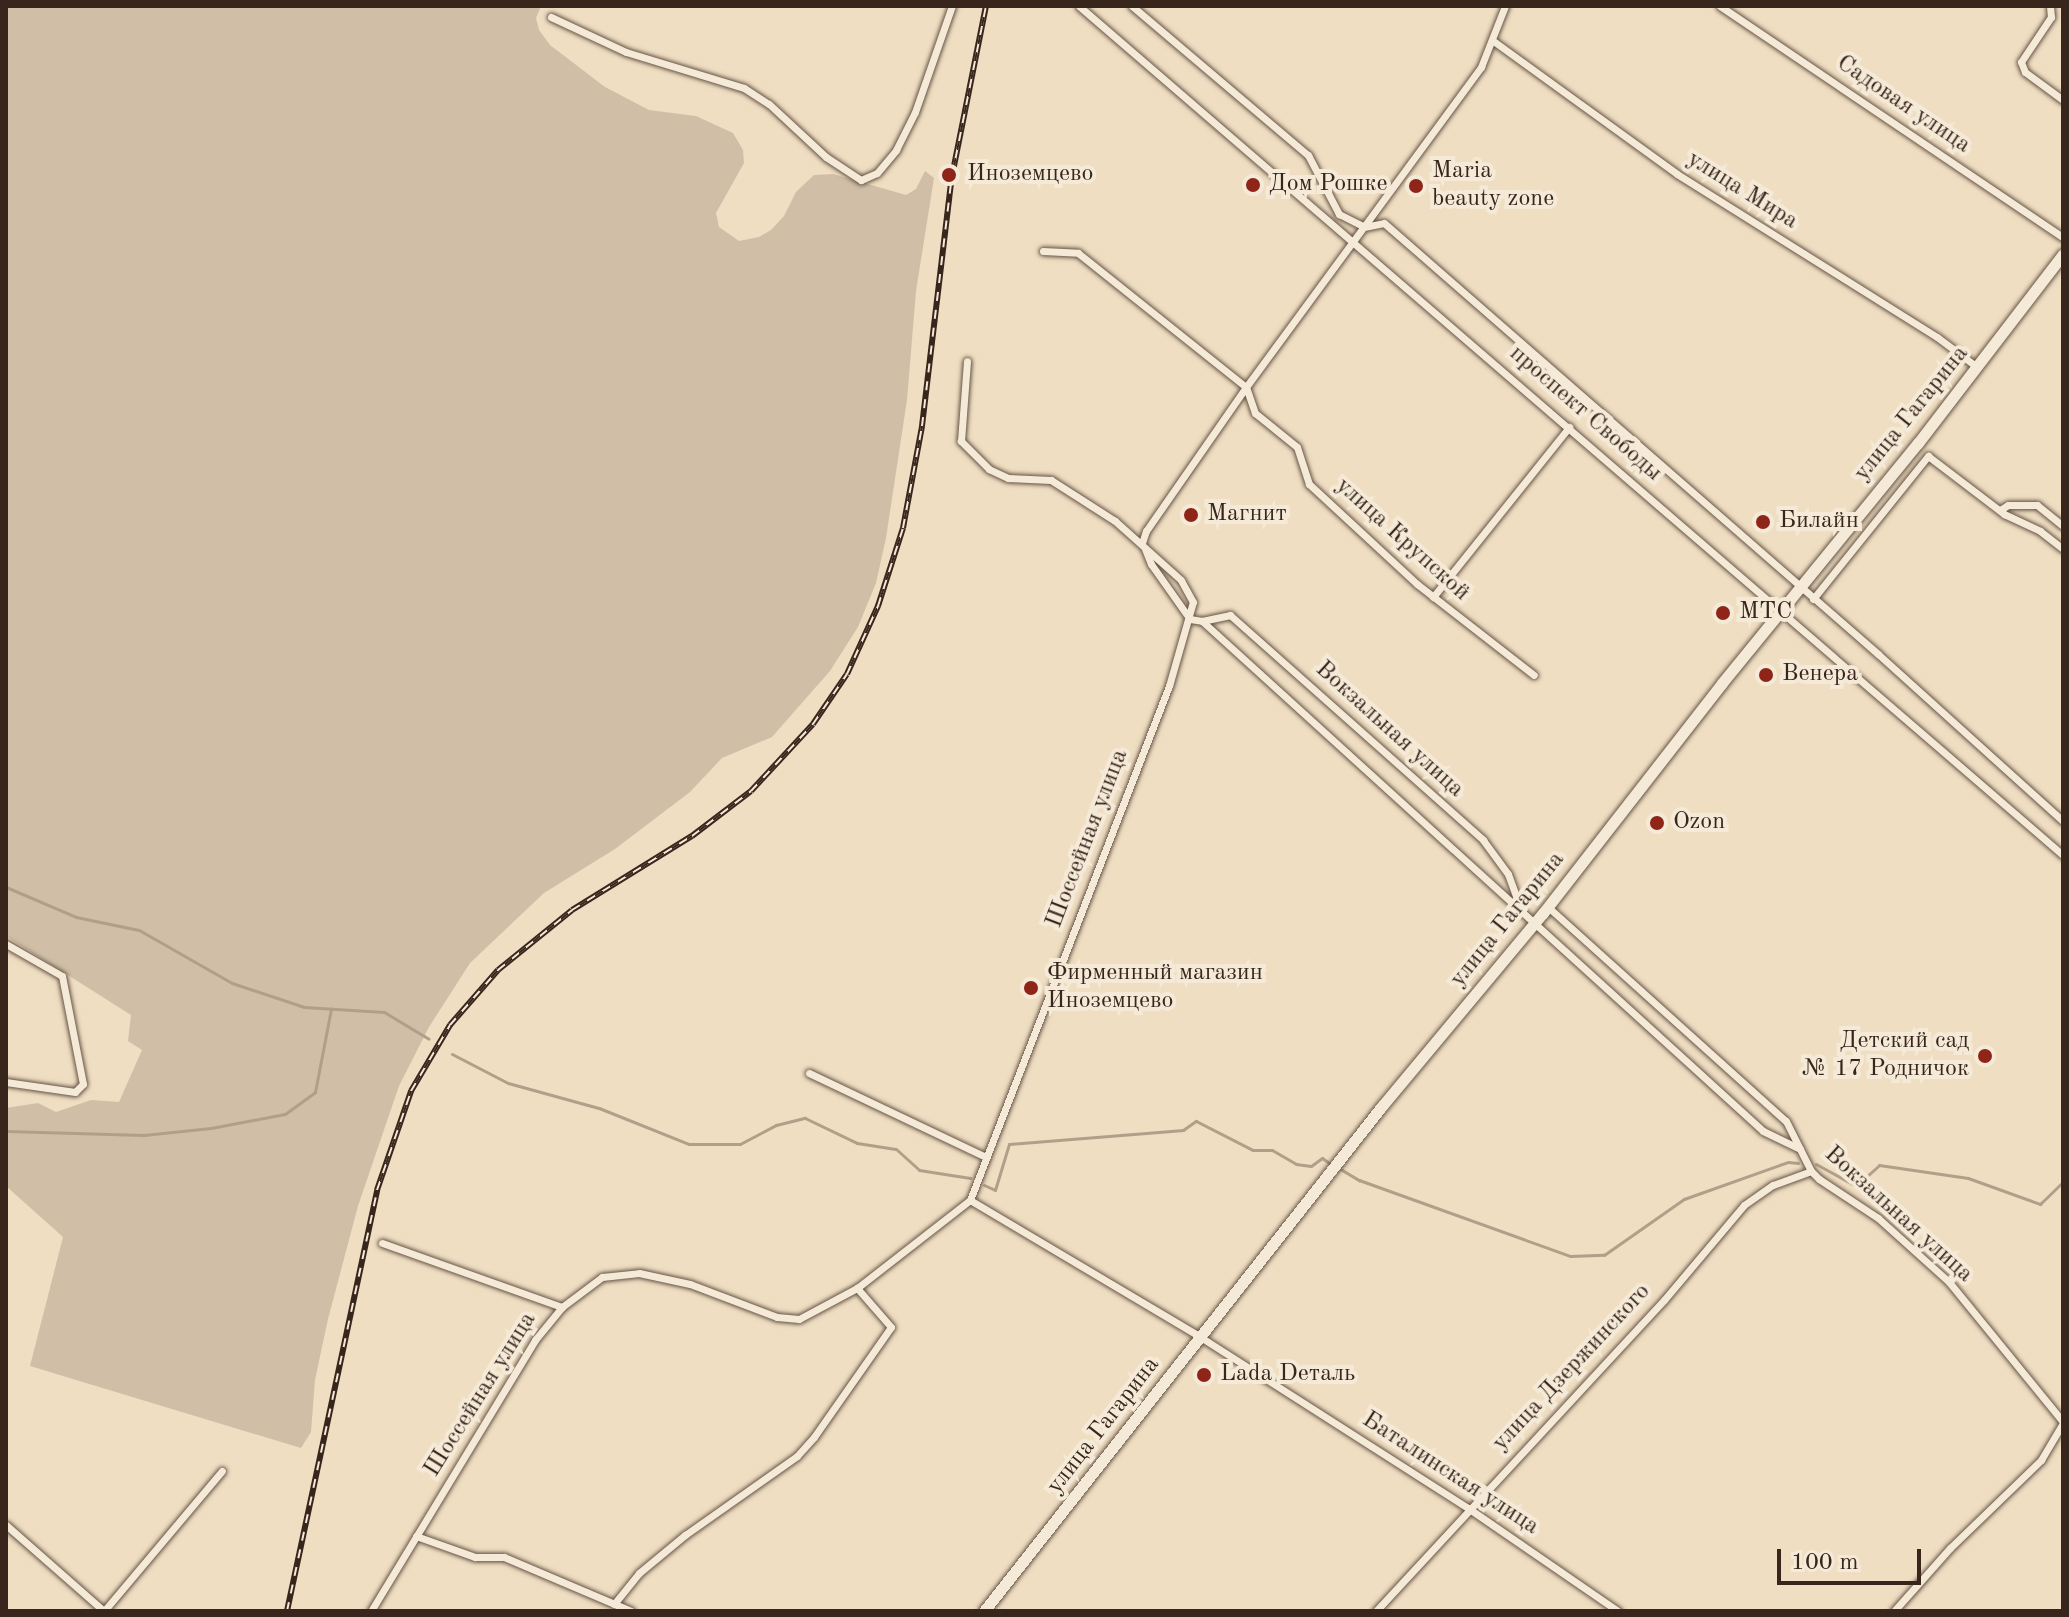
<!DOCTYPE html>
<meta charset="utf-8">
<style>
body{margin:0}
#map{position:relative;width:2069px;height:1617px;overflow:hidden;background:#efdec2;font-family:"Old Standard TT",serif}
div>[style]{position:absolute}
.green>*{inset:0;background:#d0bfa6}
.stream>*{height:3px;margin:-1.5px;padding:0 1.5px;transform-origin:1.5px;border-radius:1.5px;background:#b19f8a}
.roads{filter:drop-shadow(0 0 2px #665446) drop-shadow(0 0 2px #665446)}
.minor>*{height:7px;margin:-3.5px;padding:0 3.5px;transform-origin:3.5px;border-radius:3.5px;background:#f5ead7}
.secondary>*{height:11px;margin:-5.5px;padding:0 5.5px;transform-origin:5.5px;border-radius:5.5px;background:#f5ead7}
.rail>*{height:6px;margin-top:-3px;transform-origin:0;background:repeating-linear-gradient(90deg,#f5ead7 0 9px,#38261d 0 18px);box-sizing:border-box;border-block:2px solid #38261d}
.dots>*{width:22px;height:22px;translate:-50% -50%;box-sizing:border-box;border:4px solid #f5ead7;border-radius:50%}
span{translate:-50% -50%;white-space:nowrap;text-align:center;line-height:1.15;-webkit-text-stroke:8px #f5ead7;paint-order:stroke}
.street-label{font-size:24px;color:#38261d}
.poi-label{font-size:24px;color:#38261d}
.left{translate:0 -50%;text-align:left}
.right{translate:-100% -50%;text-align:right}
.frame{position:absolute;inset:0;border:8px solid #38261d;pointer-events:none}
.scale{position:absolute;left:1777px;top:1549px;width:144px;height:36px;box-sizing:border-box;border:4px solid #38261d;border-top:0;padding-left:10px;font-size:24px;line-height:28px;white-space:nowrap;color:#38261d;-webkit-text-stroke:6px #f5ead7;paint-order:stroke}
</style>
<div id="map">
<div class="green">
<div style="clip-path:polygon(6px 6px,541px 6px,536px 18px,539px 30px,550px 45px,605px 87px,649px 110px,696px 116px,733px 133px,743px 150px,744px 163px,716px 213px,719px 227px,739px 241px,759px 237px,771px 230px,784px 216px,796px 192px,814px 175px,833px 174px,906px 195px,916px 189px,925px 171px,934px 178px,916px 291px,907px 400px,886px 538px,876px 583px,858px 627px,830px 671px,772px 737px,722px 758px,690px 792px,615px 849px,544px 893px,470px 963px,429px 1027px,399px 1086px,358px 1206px,328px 1319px,315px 1380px,311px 1432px,301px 1448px,30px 1366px,63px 1237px,6px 1186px,6px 1108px,38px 1103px,56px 1112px,91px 1100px,119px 1102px,142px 1050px,128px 1041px,131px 1015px,6px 936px)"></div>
</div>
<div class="stream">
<div style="left:6px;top:887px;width:76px;rotate:23.2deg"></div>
<div style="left:76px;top:917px;width:64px;rotate:11.7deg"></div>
<div style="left:139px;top:930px;width:107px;rotate:29.7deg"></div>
<div style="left:232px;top:983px;width:76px;rotate:18.4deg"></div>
<div style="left:304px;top:1007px;width:80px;rotate:3.6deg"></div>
<div style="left:384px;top:1012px;width:52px;rotate:31deg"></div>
<div style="left:452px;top:1054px;width:63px;rotate:27.4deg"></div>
<div style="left:508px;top:1083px;width:94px;rotate:15.4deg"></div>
<div style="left:599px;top:1108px;width:97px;rotate:21.8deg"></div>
<div style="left:689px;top:1144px;width:51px"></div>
<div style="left:740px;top:1144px;width:41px;rotate:-27.8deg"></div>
<div style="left:776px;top:1125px;width:30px;rotate:-14deg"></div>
<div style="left:805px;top:1118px;width:58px;rotate:25.7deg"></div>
<div style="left:857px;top:1143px;width:39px;rotate:9deg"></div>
<div style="left:896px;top:1149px;width:31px;rotate:42deg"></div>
<div style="left:919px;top:1170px;width:52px;rotate:8.9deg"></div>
<div style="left:6px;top:1131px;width:138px;rotate:1.7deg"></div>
<div style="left:144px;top:1135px;width:67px;rotate:-6deg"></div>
<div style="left:211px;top:1128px;width:75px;rotate:-10.7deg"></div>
<div style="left:285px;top:1114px;width:37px;rotate:-36deg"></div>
<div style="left:315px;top:1092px;width:85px;rotate:-79.1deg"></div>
<div style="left:1816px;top:1164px;width:46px;rotate:28.8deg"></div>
<div style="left:1856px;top:1186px;width:31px;rotate:-42deg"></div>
<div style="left:1879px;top:1165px;width:90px;rotate:8.3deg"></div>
<div style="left:1968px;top:1178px;width:77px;rotate:19.9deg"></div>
<div style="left:2040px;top:1204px;width:32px;rotate:-44deg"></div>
<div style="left:1337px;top:1167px;width:26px;rotate:31deg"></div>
<div style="left:1359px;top:1180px;width:224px;rotate:19.8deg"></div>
<div style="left:1570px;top:1256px;width:34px;rotate:-2deg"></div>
<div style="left:1604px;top:1255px;width:98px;rotate:-35deg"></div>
<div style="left:1684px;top:1199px;width:110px;rotate:-19.6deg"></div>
<div style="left:1788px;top:1162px;width:10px;rotate:6deg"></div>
<div style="left:984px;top:1185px;width:12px;rotate:24deg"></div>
<div style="left:995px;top:1190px;width:48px;rotate:-73.1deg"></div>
<div style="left:1009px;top:1144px;width:175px;rotate:-4.6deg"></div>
<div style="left:1183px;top:1130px;width:16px;rotate:-35deg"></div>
<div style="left:1196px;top:1121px;width:64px;rotate:27deg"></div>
<div style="left:1253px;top:1150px;width:19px"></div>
<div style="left:1272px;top:1150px;width:28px;rotate:30deg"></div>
<div style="left:1296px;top:1164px;width:15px;rotate:8deg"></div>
<div style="left:1311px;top:1166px;width:14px;rotate:-36deg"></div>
<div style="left:1322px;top:1158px;width:11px;rotate:34deg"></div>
</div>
<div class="roads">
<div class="minor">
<div style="left:1079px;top:6px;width:1300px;rotate:40.79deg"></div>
<div style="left:1132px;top:6px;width:231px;rotate:40.3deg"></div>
<div style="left:1308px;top:155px;width:67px;rotate:62.3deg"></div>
<div style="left:1339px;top:214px;width:28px;rotate:27deg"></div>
<div style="left:1364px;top:227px;width:20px;rotate:-11deg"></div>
<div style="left:1384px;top:223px;width:656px;rotate:41.1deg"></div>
<div style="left:1878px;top:654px;width:249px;rotate:42.1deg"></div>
<div style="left:1720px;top:6px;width:414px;rotate:34deg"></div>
<div style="left:2050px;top:6px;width:11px;rotate:85deg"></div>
<div style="left:2051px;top:17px;width:54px;rotate:123.7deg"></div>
<div style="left:2021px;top:62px;width:11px;rotate:68deg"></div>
<div style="left:2025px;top:72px;width:47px;rotate:36.4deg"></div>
<div style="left:551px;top:17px;width:83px;rotate:25deg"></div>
<div style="left:626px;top:52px;width:123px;rotate:17deg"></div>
<div style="left:744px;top:88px;width:30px;rotate:33deg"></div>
<div style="left:769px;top:104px;width:78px;rotate:42.9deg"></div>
<div style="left:826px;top:157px;width:42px;rotate:33.3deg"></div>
<div style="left:861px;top:180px;width:17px;rotate:-24deg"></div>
<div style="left:877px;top:173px;width:30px;rotate:-50deg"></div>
<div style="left:896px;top:150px;width:42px;rotate:-63.4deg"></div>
<div style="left:915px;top:112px;width:112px;rotate:-70.8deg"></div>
<div style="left:1492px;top:40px;width:228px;rotate:35.9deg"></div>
<div style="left:1677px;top:174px;width:307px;rotate:32.1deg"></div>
<div style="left:1937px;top:337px;width:50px;rotate:36.9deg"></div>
<div style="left:1043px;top:251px;width:35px;rotate:3deg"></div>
<div style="left:1078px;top:253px;width:215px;rotate:38.6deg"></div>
<div style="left:1246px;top:387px;width:28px;rotate:71deg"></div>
<div style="left:1255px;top:413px;width:54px;rotate:39deg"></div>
<div style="left:1297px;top:447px;width:39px;rotate:72deg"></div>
<div style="left:1309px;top:484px;width:147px;rotate:42.8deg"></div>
<div style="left:1417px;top:584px;width:148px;rotate:37.9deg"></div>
<div style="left:2000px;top:510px;width:9px;rotate:-32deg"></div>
<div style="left:2008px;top:505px;width:29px"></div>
<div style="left:2037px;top:505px;width:33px;rotate:39deg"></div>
<div style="left:1142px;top:543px;width:13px;rotate:-72deg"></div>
<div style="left:1146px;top:531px;width:175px;rotate:-55.2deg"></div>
<div style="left:1246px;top:387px;width:397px;rotate:-53.7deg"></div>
<div style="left:1481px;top:67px;width:66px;rotate:-68.5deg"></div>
<div style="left:1145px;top:549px;width:16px;rotate:68deg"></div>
<div style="left:1151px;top:564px;width:67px;rotate:54.7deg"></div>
<div style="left:1190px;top:619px;width:12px;rotate:9deg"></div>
<div style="left:1202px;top:621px;width:29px;rotate:-12deg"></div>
<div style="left:1230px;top:615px;width:339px;rotate:41.6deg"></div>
<div style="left:1483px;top:840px;width:42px;rotate:53.7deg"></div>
<div style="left:1508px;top:874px;width:38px;rotate:70deg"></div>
<div style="left:1433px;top:597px;width:218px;rotate:-51.3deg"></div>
<div style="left:1813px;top:599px;width:184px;rotate:-51.2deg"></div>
<div style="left:1928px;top:456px;width:96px;rotate:37.3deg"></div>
<div style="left:2004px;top:514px;width:40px;rotate:25deg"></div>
<div style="left:2040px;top:531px;width:29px;rotate:38deg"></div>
<div style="left:1202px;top:621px;width:758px;rotate:42.27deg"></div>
<div style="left:1763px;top:1131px;width:41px;rotate:25.9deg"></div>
<div style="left:1548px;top:907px;width:320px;rotate:42deg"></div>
<div style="left:1786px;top:1121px;width:56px;rotate:63.4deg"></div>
<div style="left:1811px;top:1171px;width:11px;rotate:45deg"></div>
<div style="left:1819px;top:1179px;width:71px;rotate:33.5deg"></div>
<div style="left:1878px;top:1218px;width:96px;rotate:42deg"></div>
<div style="left:1949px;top:1282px;width:181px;rotate:50.8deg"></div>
<div style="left:6px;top:944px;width:64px;rotate:29.7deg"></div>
<div style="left:62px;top:976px;width:110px;rotate:79deg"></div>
<div style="left:83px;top:1084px;width:11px;rotate:135deg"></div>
<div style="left:75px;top:1092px;width:70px;rotate:-171.8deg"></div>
<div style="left:809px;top:1073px;width:196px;rotate:25.4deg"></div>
<div style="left:970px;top:1200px;width:270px;rotate:30.7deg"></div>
<div style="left:1202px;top:1338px;width:316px;rotate:32.6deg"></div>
<div style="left:1468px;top:1508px;width:182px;rotate:34.5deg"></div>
<div style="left:382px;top:1243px;width:191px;rotate:19.6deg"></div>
<div style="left:6px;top:1525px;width:130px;rotate:41.3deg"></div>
<div style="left:416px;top:1536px;width:63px;rotate:19.6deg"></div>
<div style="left:475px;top:1557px;width:29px"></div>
<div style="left:504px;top:1557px;width:138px;rotate:23deg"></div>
<div style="left:614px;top:1604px;width:40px;rotate:-51deg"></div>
<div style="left:639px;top:1573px;width:60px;rotate:-39.6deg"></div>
<div style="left:685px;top:1535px;width:137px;rotate:-35.2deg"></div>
<div style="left:797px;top:1456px;width:25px;rotate:-48deg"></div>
<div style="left:814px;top:1437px;width:134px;rotate:-55deg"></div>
<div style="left:891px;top:1327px;width:52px;rotate:-131.1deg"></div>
<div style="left:104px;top:1611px;width:183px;rotate:-49.9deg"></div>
<div style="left:371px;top:1611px;width:317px;rotate:-58.8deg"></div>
<div style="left:535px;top:1340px;width:43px;rotate:-50.7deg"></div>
<div style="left:562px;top:1307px;width:50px;rotate:-36.9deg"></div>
<div style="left:602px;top:1277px;width:37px;rotate:-6deg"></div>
<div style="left:639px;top:1273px;width:52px;rotate:12.2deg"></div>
<div style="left:690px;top:1284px;width:93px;rotate:20.8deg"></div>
<div style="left:777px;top:1317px;width:22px;rotate:5deg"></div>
<div style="left:799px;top:1319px;width:66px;rotate:-28.1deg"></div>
<div style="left:857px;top:1288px;width:143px;rotate:-37.9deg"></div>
<div style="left:970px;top:1200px;width:551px;rotate:-68.84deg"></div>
<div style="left:1169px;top:686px;width:87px;rotate:-74.1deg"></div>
<div style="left:1193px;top:602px;width:25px;rotate:-119deg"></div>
<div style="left:1181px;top:580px;width:89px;rotate:-138.2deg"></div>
<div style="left:1115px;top:521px;width:76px;rotate:-147.4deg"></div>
<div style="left:1051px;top:480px;width:43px;rotate:-177.3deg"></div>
<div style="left:1008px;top:478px;width:21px;rotate:-155deg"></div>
<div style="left:989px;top:469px;width:40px;rotate:-135deg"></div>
<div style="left:961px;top:441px;width:80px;rotate:-85.7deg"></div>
<div style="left:1376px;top:1611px;width:424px;rotate:-47.2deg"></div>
<div style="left:1664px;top:1300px;width:124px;rotate:-49.9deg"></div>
<div style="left:1744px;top:1205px;width:35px;rotate:-35deg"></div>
<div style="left:1773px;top:1185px;width:40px;rotate:-20.2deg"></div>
<div style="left:1894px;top:1611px;width:84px;rotate:-48.4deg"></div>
<div style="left:1950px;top:1548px;width:127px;rotate:-44deg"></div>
<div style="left:2041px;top:1460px;width:43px;rotate:-59.3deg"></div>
</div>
<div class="secondary">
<div style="left:984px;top:1611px;width:643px;rotate:-51.76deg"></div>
<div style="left:1382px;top:1106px;width:251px;rotate:-50.2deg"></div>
<div style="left:1543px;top:913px;width:291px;rotate:-52.1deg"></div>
<div style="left:1722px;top:683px;width:310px;rotate:-50.8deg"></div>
<div style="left:1918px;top:443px;width:238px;rotate:-52.5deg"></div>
</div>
</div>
<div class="rail">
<div style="left:287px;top:1611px;width:431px;rotate:-77.9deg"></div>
<div style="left:377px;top:1190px;width:105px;rotate:-71deg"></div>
<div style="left:411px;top:1091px;width:77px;rotate:-59.4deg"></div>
<div style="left:450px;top:1025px;width:73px;rotate:-48.9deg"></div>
<div style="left:498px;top:970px;width:95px;rotate:-39deg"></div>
<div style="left:572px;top:910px;width:141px;rotate:-31.7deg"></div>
<div style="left:692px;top:836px;width:74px;rotate:-37.3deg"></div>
<div style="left:751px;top:791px;width:91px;rotate:-47.2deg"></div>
<div style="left:813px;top:724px;width:60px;rotate:-55.8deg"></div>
<div style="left:847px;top:674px;width:75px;rotate:-65.5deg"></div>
<div style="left:878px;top:606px;width:82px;rotate:-72.2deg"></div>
<div style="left:903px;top:528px;width:104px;rotate:-79.4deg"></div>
<div style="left:922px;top:426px;width:252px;rotate:-83.2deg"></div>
<div style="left:952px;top:176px;width:173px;rotate:-78.7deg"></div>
</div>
<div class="dots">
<div style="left:949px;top:175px;background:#8f2418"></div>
<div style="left:1253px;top:185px;background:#8f2418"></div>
<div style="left:1416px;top:186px;background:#8f2418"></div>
<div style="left:1191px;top:515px;background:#8f2418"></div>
<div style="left:1763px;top:522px;background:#8f2418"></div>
<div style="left:1723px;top:613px;background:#8f2418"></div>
<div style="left:1766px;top:675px;background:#8f2418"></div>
<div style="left:1657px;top:823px;background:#8f2418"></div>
<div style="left:1031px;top:988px;background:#8f2418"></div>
<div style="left:1985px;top:1056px;background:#8f2418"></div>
<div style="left:1204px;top:1375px;background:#8f2418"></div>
</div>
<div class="street-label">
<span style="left:1903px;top:105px;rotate:34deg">Садовая улица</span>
<span style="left:1742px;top:191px;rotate:32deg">улица Мира</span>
<span style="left:1585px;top:414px;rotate:41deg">проспект Свободы</span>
<span style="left:1912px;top:414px;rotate:-51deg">улица Гагарина</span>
<span style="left:1402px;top:540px;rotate:42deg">улица Крупской</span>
<span style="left:1389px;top:730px;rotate:42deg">Вокзальная улица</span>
<span style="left:1088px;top:839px;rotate:-69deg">Шоссейная улица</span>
<span style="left:1508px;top:920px;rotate:-51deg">улица Гагарина</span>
<span style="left:1898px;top:1215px;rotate:42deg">Вокзальная улица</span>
<span style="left:1572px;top:1368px;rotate:-47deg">улица Дзержинского</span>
<span style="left:481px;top:1395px;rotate:-58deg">Шоссейная улица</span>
<span style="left:1104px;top:1426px;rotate:-52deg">улица Гагарина</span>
<span style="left:1450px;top:1474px;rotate:33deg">Баталинская улица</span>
</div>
<div class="poi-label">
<span class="left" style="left:1432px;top:186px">Maria<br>beauty zone</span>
<span class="left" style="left:967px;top:175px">Иноземцево</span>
<span class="left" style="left:1269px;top:185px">Дом Рошке</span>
<span class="left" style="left:1207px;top:515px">Магнит</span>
<span class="left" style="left:1779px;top:522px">Билайн</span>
<span class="left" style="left:1739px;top:613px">МТС</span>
<span class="left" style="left:1782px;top:675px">Венера</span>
<span class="left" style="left:1673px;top:823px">Ozon</span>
<span class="left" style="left:1047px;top:988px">Фирменный магазин<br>Иноземцево</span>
<span class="right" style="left:1969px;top:1056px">Детский сад<br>№ 17 Родничок</span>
<span class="left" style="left:1220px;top:1375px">Lada Dеталь</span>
</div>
<div class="frame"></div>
<div class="scale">100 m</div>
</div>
